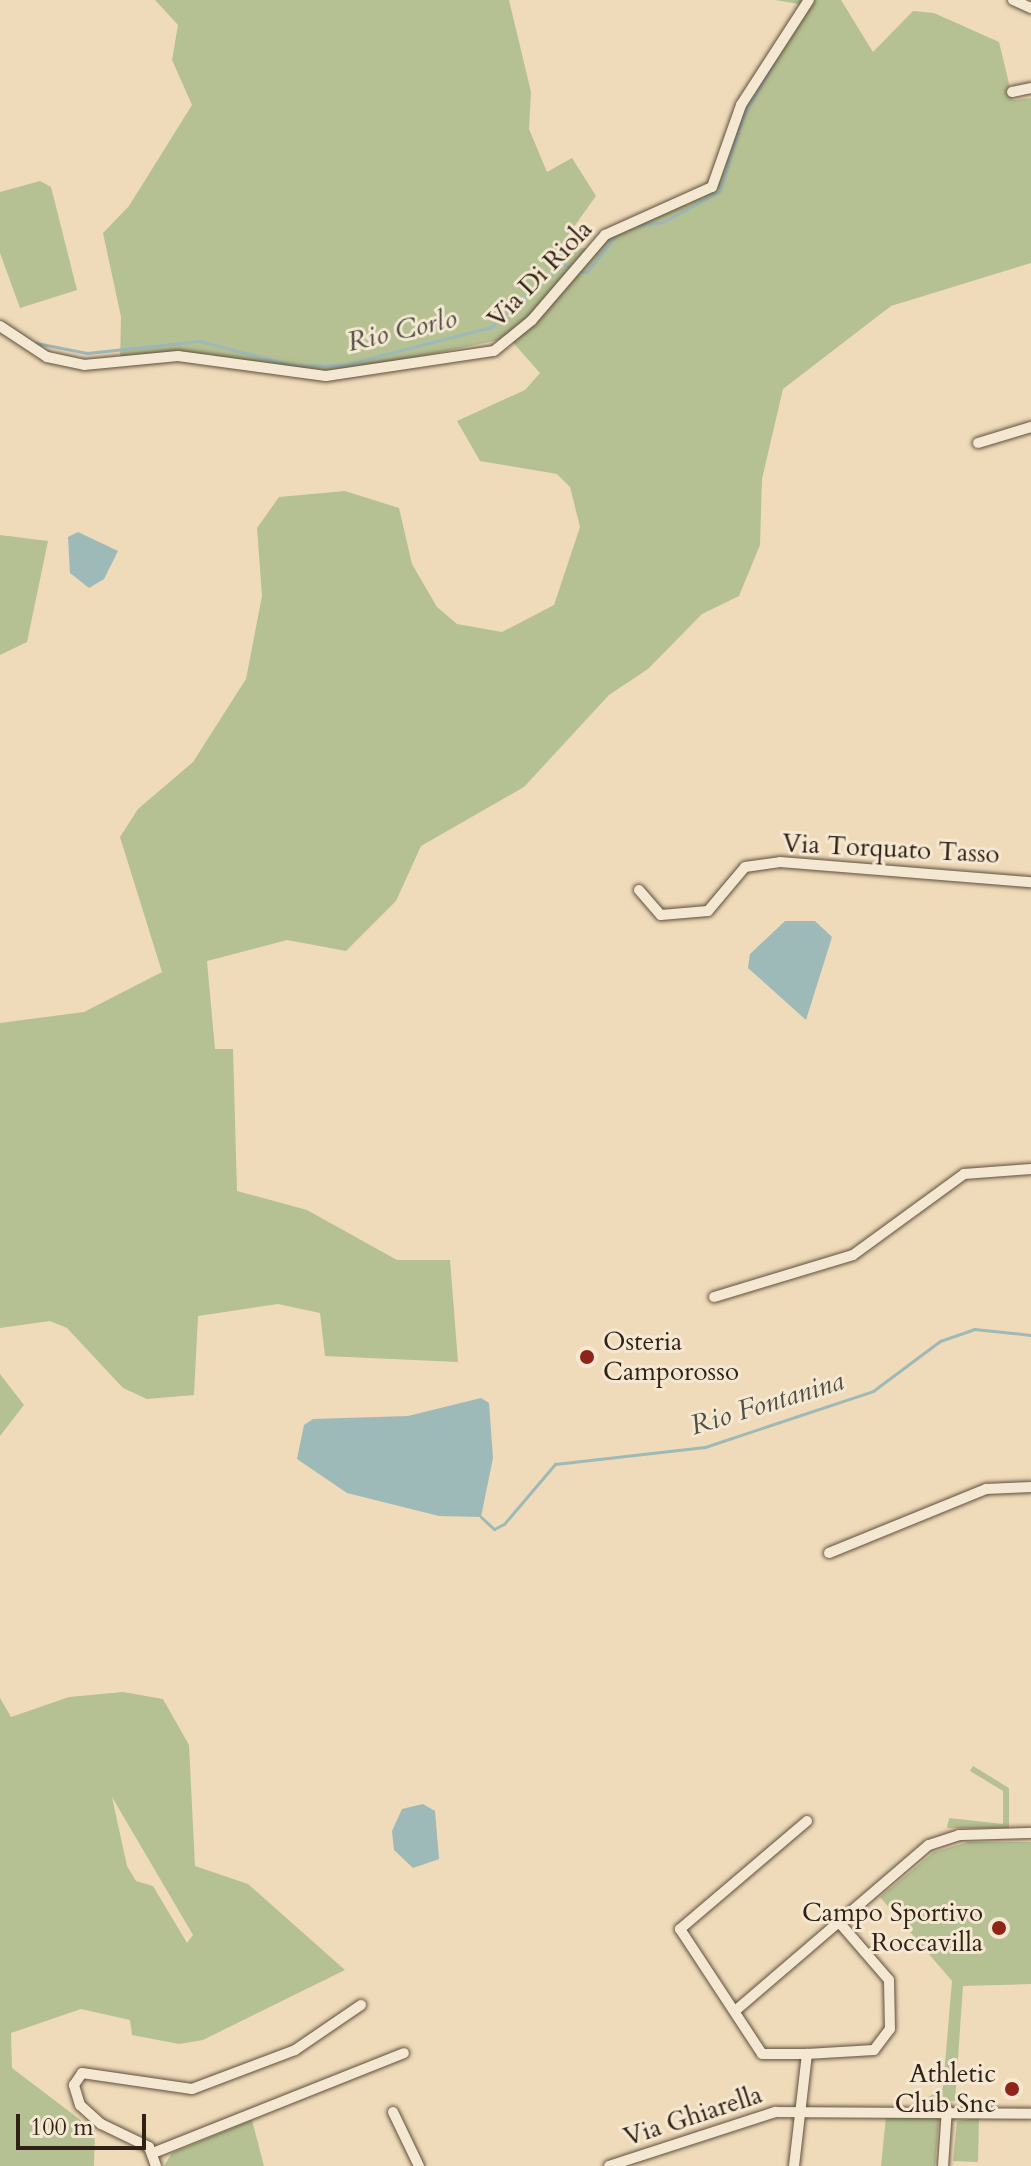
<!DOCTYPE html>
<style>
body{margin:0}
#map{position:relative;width:1031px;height:2166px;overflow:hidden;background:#efdbb9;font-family:Cardo,serif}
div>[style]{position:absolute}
.green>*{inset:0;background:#b5c192}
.water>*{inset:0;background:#9db9b8}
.stream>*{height:3px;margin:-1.5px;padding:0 1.5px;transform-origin:1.5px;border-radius:1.5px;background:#9db9b8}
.roads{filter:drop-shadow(0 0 2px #604f3e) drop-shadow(0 0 2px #604f3e)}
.minor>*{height:10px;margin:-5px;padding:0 5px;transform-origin:5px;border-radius:5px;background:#f5e8d2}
.dots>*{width:22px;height:22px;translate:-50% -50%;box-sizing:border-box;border:4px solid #f5e8d2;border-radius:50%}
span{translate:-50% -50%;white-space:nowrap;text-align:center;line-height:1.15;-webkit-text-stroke:6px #f5e8d2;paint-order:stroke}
.street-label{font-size:26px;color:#312015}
.poi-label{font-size:26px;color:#312015}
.left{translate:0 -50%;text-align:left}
.right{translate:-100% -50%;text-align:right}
.water-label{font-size:28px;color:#514e46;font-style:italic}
.scale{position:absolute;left:16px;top:2114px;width:130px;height:36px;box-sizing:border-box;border:4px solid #312015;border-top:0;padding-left:10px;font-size:24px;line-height:28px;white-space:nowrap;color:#312015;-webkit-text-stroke:6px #f5e8d2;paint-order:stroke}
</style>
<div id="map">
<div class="green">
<div style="clip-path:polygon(155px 0,509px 0,531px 92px,529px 129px,547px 172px,572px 158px,596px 196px,558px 249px,593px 248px,626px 220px,689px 204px,720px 180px,754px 85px,805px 5px,775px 0,841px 0,873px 52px,913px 11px,934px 13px,999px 42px,1013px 100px,1031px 98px,1031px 263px,891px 306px,783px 389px,762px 479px,760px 545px,739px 596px,702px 614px,648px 669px,609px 695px,524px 787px,421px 846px,396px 901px,346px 951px,287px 940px,207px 961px,215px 1049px,233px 1049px,237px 1191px,307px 1210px,397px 1260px,450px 1260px,458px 1362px,325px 1356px,320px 1313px,278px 1304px,198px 1316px,194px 1395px,147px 1399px,123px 1388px,67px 1328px,50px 1321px,0 1328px,0 1023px,84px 1012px,162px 972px,120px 837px,138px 809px,193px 762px,246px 679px,262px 596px,257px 528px,279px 497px,345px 491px,399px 508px,412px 564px,437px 607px,457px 624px,502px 632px,554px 605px,580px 527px,570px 487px,557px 474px,480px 461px,457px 421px,525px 390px,540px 373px,509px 338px,325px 376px,207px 354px,120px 364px,121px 317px,103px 233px,129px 206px,192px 105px,172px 60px,178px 25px)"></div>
<div style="clip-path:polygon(40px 181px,51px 187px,77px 290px,20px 308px,0 253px,0 192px)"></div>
<div style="clip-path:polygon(0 535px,48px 541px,27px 642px,0 655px)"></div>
<div style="clip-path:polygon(0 1374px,24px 1405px,0 1436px)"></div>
<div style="clip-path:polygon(evenodd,123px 1692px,163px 1699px,189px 1745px,195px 1866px,248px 1884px,345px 1970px,203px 2040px,179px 2044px,132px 2035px,130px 2020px,81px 2009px,11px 2033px,12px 2068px,95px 2131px,94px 2166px,0 2166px,0 1698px,11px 1717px,69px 1697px,123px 1692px,112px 1797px,193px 1935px,187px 1943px,153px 1886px,136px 1881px,127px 1866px,112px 1797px)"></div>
<div style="clip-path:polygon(973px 1766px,1009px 1788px,1009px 1828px,947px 1828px,949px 1818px,1003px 1824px,1003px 1791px,970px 1771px)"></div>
<div style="clip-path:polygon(968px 1842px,1031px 1842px,1031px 1984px,963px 1986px,955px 2101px,924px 2100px,943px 2088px,952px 1981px,880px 1897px,934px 1852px)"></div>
<div style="clip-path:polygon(886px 2116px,939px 2117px,935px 2166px,881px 2166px)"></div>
<div style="clip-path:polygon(979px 2118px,978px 2162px,953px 2161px,957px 2121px)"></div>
<div style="clip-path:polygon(252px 2120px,264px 2166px,164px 2166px,172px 2153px)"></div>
</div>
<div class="water">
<div style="clip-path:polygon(78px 532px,118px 551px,104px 579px,89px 588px,70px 573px,68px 537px)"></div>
<div style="clip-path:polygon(785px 921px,815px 921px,832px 937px,806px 1020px,748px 968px,750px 954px)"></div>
<div style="clip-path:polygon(481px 1398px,489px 1403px,493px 1458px,481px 1517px,439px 1516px,347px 1493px,297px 1459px,304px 1425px,313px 1419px,408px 1416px)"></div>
<div style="clip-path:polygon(423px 1804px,435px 1811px,439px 1859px,413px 1868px,394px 1850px,392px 1831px,402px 1809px)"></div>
</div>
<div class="stream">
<div style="left:638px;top:225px;width:25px;rotate:-7deg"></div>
<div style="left:663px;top:222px;width:65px;rotate:-28.5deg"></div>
<div style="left:720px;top:191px;width:75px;rotate:-73deg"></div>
<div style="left:742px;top:119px;width:65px;rotate:-60.7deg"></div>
<div style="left:579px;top:272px;width:8px"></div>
<div style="left:587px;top:272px;width:47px;rotate:-51.9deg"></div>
<div style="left:36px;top:343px;width:52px;rotate:11.1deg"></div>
<div style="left:87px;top:353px;width:113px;rotate:-6.1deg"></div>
<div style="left:199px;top:341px;width:100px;rotate:14.5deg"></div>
<div style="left:296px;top:366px;width:47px;rotate:-1.2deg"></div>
<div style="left:343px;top:365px;width:153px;rotate:-14.4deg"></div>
<div style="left:491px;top:327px;width:96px;rotate:-41.2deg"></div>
<div style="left:563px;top:264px;width:10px;rotate:24deg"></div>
<div style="left:481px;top:1517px;width:18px;rotate:43deg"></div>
<div style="left:494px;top:1529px;width:11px;rotate:-27deg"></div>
<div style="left:504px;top:1524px;width:79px;rotate:-49.6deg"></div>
<div style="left:555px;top:1464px;width:151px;rotate:-6.5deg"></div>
<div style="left:705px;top:1447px;width:177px;rotate:-18.4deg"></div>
<div style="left:873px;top:1391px;width:84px;rotate:-36.7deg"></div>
<div style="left:940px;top:1341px;width:36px;rotate:-19deg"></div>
<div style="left:974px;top:1329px;width:57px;rotate:6deg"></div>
</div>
<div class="roads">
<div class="minor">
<div style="left:1013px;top:0;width:20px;rotate:24deg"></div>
<div style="left:1012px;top:92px;width:19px;rotate:-12deg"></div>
<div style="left:0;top:326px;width:56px;rotate:33.4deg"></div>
<div style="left:47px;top:357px;width:38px;rotate:12deg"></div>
<div style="left:84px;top:365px;width:94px;rotate:-5.5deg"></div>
<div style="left:178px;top:356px;width:149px;rotate:7.7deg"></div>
<div style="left:326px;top:376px;width:170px;rotate:-8.5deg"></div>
<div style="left:494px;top:351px;width:49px;rotate:-39.2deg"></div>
<div style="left:532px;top:320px;width:112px;rotate:-49.3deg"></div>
<div style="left:605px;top:235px;width:117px;rotate:-24.2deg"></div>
<div style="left:712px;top:187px;width:87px;rotate:-70.5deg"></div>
<div style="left:741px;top:105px;width:125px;rotate:-57.1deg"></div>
<div style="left:978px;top:443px;width:55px;rotate:-16.8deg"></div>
<div style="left:639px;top:890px;width:33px;rotate:49deg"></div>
<div style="left:661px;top:915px;width:47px;rotate:-4.9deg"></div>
<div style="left:708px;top:911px;width:57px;rotate:-49.9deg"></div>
<div style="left:745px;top:867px;width:35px;rotate:-8deg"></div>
<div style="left:780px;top:862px;width:252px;rotate:4.6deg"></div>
<div style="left:714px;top:1297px;width:145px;rotate:-16.8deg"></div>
<div style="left:853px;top:1255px;width:137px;rotate:-36.1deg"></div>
<div style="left:964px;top:1174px;width:67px;rotate:-4.3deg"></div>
<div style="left:829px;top:1553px;width:170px;rotate:-22.2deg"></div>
<div style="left:986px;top:1489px;width:45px;rotate:-2.5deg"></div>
<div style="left:807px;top:1821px;width:167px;rotate:139.6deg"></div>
<div style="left:680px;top:1929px;width:149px;rotate:56.7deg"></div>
<div style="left:762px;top:2054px;width:45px"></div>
<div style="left:735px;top:2011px;width:255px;rotate:-40.6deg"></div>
<div style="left:929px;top:1845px;width:32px;rotate:-18deg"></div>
<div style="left:959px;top:1835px;width:72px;rotate:-1.6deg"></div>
<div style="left:393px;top:2112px;width:60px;rotate:64.3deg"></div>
<div style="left:153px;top:2153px;width:270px;rotate:-21.7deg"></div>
<div style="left:156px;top:2166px;width:20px;rotate:-110deg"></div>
<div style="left:149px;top:2147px;width:53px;rotate:-154.4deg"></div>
<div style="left:101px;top:2124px;width:28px;rotate:-138deg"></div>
<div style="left:80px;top:2105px;width:21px;rotate:-107deg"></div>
<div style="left:74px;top:2085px;width:14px;rotate:-56deg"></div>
<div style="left:82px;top:2073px;width:111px;rotate:8.3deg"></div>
<div style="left:192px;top:2089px;width:110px;rotate:-20.7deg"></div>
<div style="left:295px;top:2050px;width:80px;rotate:-34.3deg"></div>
<div style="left:609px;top:2166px;width:175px;rotate:-18deg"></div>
<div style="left:775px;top:2112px;width:256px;rotate:0.4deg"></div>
<div style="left:794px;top:2166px;width:113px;rotate:-83.4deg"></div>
<div style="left:807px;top:2054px;width:67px;rotate:-3.4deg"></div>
<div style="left:874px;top:2050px;width:26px;rotate:-53deg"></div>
<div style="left:890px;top:2029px;width:49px;rotate:-91.2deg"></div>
<div style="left:889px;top:1980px;width:77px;rotate:-130.8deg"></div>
<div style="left:943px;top:2166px;width:57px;rotate:-86deg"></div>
</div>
</div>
<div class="dots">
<div style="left:587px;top:1357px;background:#8f2418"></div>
<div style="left:999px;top:1928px;background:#8f2418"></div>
<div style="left:1012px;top:2089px;background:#8f2418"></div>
</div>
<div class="street-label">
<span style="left:540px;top:274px;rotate:-46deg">Via Di Riola</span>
<span style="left:891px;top:849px;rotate:3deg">Via Torquato Tasso</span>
<span style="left:693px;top:2116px;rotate:-18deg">Via Ghiarella</span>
</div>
<div class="poi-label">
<span class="left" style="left:603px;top:1357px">Osteria<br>Camporosso</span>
<span class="right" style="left:983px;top:1928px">Campo Sportivo<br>Roccavilla</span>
<span class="right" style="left:996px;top:2089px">Athletic<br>Club Snc</span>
</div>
<div class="water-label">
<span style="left:402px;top:330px;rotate:-13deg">Rio Corlo</span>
<span style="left:767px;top:1403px;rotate:-17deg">Rio Fontanina</span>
</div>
<div class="scale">100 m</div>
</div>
